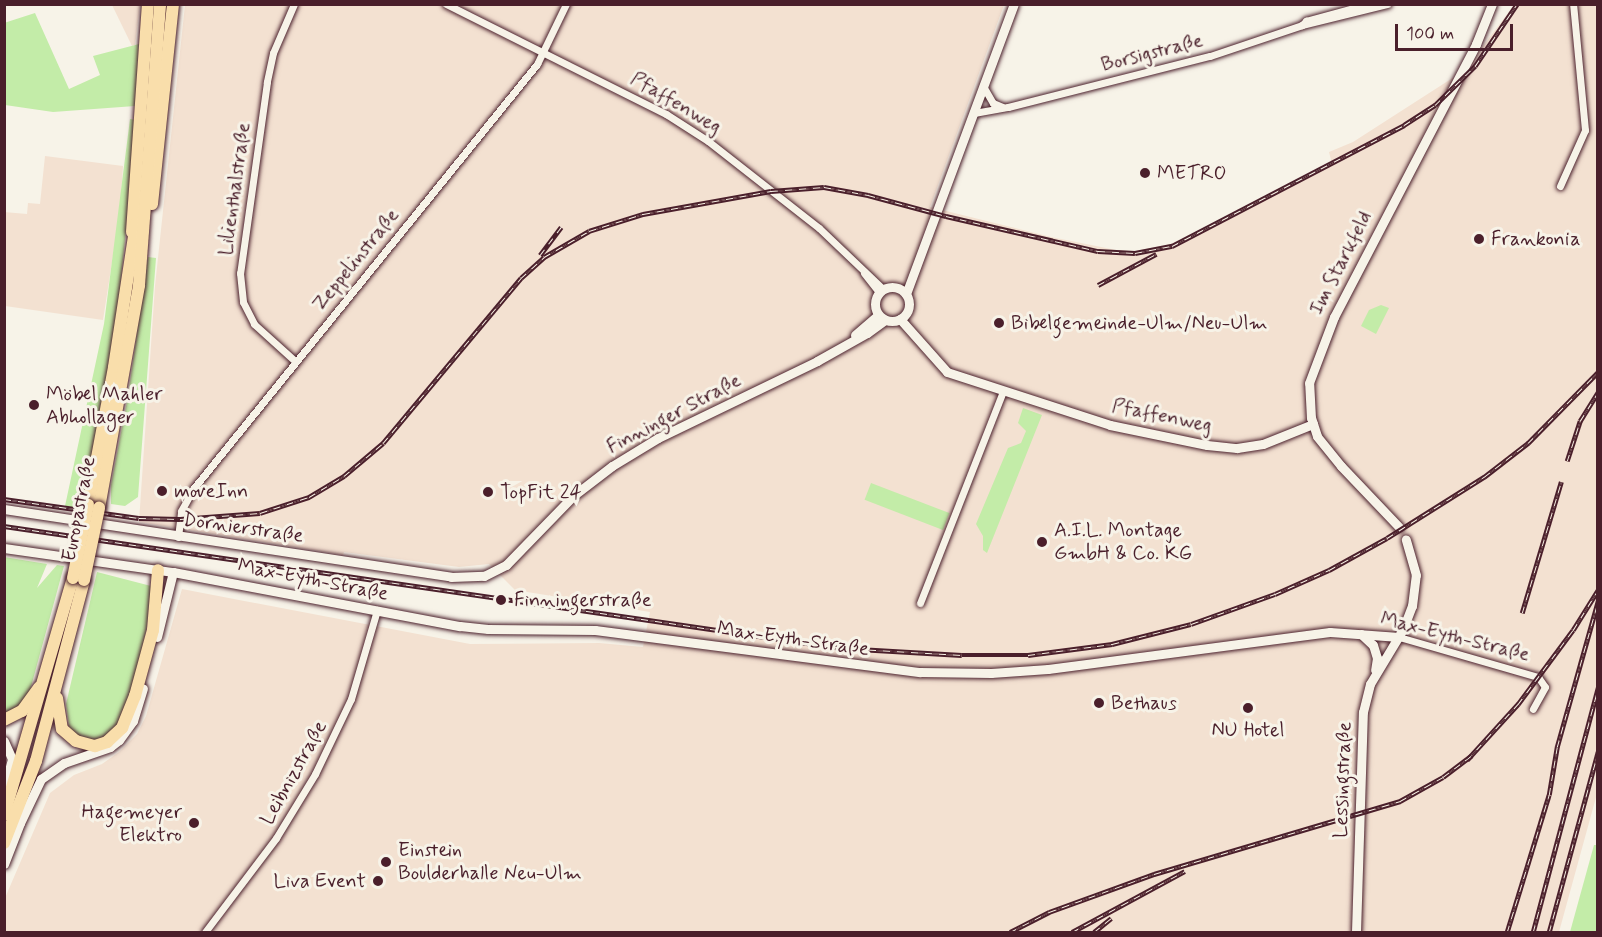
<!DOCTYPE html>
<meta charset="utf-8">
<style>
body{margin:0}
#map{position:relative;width:1602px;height:937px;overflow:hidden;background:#f7f3e8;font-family:Mynerve,sans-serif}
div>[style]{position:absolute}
.built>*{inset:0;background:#f3e1d1}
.green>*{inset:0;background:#c3eca8;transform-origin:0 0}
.roads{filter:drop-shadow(0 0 2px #4a1f2b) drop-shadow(0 0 2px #4a1f2b)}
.street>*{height:7px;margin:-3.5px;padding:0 3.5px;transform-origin:3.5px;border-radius:3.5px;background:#f7f3e8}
.secondary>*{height:9px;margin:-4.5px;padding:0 4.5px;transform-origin:4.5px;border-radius:4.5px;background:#f7f3e8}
.secondary>.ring{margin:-4.5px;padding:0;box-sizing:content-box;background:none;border:9px solid #f7f3e8;border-radius:50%}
.highway>*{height:12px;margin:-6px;padding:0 6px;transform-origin:6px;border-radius:6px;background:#f9deab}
.rail>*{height:4.5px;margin-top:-2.25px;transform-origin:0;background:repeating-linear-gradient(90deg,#f7f3e8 0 7px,#4a1f2b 0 14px);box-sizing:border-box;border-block:2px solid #4a1f2b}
.bridges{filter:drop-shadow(0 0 2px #4a1f2b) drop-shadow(0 0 2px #4a1f2b)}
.highway-bridge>*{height:12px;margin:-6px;padding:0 6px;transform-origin:6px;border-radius:6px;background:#f9deab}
.dots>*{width:16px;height:16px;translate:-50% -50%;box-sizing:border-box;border:3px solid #f7f3e8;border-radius:50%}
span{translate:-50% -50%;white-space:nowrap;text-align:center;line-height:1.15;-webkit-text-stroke:6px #f7f3e8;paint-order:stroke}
.street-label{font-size:20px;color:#4a1f2b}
.poi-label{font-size:20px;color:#4a1f2b}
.left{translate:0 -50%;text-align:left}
.right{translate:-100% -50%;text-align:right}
.frame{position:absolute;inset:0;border:6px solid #4a1f2b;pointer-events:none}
.scale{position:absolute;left:1395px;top:24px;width:118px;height:27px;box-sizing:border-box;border:3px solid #4a1f2b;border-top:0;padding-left:8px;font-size:18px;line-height:21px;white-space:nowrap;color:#4a1f2b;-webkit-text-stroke:4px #f7f3e8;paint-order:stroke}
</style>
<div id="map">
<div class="built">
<div style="clip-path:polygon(439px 4px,446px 8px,448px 4px,1004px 5px,930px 207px,1051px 237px,1116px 250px,1135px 251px,1171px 244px,1332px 164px,1329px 152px,1353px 142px,1465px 70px,1514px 5px,1597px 5px,1598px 790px,1559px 932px,5px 932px,5px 898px,50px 793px,74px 775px,102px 764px,119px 752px,137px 734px,146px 716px,182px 589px,470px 644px,599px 643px,643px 647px,650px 612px,515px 590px,489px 564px,459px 567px,344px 552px,343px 555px,139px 522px,155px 286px,185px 5px)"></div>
<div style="clip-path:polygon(112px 5px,140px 5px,135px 45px,132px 46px)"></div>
<div style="clip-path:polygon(45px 156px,123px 166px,120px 211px,103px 320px,5px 306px,4px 212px,27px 214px,28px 203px,40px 204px)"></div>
</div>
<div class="green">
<div style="clip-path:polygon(35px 13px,69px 89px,100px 75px,93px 56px,139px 44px,135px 106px,53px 112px,5px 105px,4px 23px)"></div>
<div style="clip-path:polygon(130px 119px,137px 120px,115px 339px,85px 509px,65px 506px,104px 324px)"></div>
<div style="clip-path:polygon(148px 257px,156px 258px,138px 497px,125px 506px,111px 504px,111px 485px,128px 396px)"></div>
<div style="clip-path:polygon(1381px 305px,1389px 308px,1376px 334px,1361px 326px,1369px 310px)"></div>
<div style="clip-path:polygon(1023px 408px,1042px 415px,987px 553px,983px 550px,983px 536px,976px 524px,1008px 448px,1021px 443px,1026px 431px,1018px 423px)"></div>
<div style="left:871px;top:483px;width:84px;height:18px;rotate:21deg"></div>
<div style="clip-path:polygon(4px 557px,47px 564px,37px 588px,57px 565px,64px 566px,29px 694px,15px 711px,4px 714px)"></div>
<div style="clip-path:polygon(97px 572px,151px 586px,148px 621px,135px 683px,117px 728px,105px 739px,97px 741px,74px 736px,69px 726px,66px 704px)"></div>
<div style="clip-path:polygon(1594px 845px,1598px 845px,1597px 932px,1570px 932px)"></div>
</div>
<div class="roads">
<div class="street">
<div style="left:294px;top:4px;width:53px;rotate:113.2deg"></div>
<div style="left:273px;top:53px;width:30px;rotate:102deg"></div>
<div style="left:267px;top:82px;width:193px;rotate:98deg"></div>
<div style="left:240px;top:273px;width:29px;rotate:84deg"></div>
<div style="left:243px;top:302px;width:25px;rotate:63deg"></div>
<div style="left:254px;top:324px;width:55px;rotate:42.1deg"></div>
<div style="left:446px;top:4px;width:246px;rotate:26.6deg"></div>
<div style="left:666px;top:114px;width:50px;rotate:32.7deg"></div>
<div style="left:708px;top:141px;width:141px;rotate:38.1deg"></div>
<div style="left:819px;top:228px;width:88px;rotate:43.6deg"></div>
<div style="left:1302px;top:25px;width:88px;rotate:-13.9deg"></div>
<div style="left:983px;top:86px;width:20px;rotate:60deg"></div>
<div style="left:993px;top:103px;width:11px;rotate:22deg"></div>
<div style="left:974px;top:113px;width:35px;rotate:-10deg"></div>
<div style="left:1008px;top:107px;width:208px;rotate:-14.2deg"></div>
<div style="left:1210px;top:56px;width:97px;rotate:-18.6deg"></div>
<div style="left:1302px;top:25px;width:6px;rotate:-45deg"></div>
<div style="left:1306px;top:21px;width:64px;rotate:-15.3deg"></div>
<div style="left:1560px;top:186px;width:61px;rotate:-65.9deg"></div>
<div style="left:1585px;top:130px;width:127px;rotate:-95.4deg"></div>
<div style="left:864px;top:273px;width:24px;rotate:52deg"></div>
<div style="left:178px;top:537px;width:26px;rotate:-83deg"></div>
<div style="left:181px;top:511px;width:25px;rotate:-61deg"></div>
<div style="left:193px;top:489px;width:547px;rotate:-51.01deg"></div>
<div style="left:537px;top:64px;width:67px;rotate:-64.2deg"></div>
<div style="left:920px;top:603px;width:228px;rotate:-68.6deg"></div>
<div style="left:1399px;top:637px;width:145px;rotate:16.1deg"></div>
<div style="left:1538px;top:677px;width:12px;rotate:55deg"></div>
<div style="left:1545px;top:687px;width:25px;rotate:119deg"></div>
<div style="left:205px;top:932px;width:118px;rotate:-52.9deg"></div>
<div style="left:276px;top:838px;width:75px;rotate:-58.6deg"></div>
<div style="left:315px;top:774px;width:83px;rotate:-64.4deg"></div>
<div style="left:351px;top:699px;width:93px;rotate:-73.7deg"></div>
</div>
<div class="secondary">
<div class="ring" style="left:875px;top:287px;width:25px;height:25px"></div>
<div style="left:906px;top:294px;width:309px;rotate:-69.6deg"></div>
<div style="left:900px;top:319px;width:71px;rotate:48.4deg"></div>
<div style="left:947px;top:372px;width:171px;rotate:18deg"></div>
<div style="left:1110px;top:425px;width:99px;rotate:11.7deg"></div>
<div style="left:1207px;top:445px;width:30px;rotate:6deg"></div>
<div style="left:1237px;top:448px;width:26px;rotate:-9deg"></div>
<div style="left:1263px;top:444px;width:54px;rotate:-21.8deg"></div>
<div style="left:855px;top:335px;width:30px;rotate:-41deg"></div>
<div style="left:4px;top:509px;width:452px;rotate:8.6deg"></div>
<div style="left:451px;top:577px;width:33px;rotate:-2deg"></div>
<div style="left:484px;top:576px;width:25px;rotate:-27deg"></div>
<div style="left:506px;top:565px;width:96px;rotate:-45.8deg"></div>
<div style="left:573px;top:496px;width:49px;rotate:-37.6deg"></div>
<div style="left:612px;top:466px;width:54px;rotate:-31.3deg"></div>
<div style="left:658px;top:438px;width:177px;rotate:-25.8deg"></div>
<div style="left:817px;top:361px;width:57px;rotate:-29.2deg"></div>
<div style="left:867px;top:333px;width:22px;rotate:-36deg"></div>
<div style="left:1399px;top:527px;width:84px;rotate:-133.6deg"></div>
<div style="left:1341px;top:466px;width:38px;rotate:-129deg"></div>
<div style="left:1317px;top:436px;width:19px;rotate:-108deg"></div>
<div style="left:1311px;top:418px;width:35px;rotate:-93deg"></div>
<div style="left:1309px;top:383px;width:71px;rotate:-69.3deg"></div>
<div style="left:1334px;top:317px;width:308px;rotate:-62.5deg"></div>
<div style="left:1476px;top:44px;width:43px;rotate:-68.2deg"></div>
<div style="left:4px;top:548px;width:171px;rotate:8.1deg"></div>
<div style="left:173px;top:572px;width:292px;rotate:10.7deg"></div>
<div style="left:460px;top:626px;width:28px;rotate:6deg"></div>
<div style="left:488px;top:629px;width:107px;rotate:0.5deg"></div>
<div style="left:595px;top:630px;width:328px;rotate:7.4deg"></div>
<div style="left:920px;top:672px;width:71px;rotate:0.8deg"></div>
<div style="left:991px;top:673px;width:57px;rotate:-4deg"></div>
<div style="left:1048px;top:669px;width:284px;rotate:-7.5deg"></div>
<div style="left:1330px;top:632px;width:69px;rotate:4.1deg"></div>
<div style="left:1361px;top:634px;width:16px;rotate:43deg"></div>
<div style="left:1373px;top:645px;width:14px;rotate:73deg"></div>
<div style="left:1377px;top:658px;width:12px;rotate:99deg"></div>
<div style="left:157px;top:637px;width:67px;rotate:-76.2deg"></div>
<div style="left:4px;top:741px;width:20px;rotate:66deg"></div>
<div style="left:12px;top:759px;width:31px;rotate:105deg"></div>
<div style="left:4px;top:864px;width:44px;rotate:-68.7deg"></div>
<div style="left:20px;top:823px;width:49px;rotate:-64.5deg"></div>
<div style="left:41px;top:779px;width:28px;rotate:-35deg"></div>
<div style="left:64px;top:763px;width:49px;rotate:-19.2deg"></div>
<div style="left:110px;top:747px;width:11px;rotate:-38deg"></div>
<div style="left:119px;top:740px;width:24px;rotate:-54deg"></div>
<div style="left:133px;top:721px;width:34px;rotate:-73deg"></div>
<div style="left:1356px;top:932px;width:220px;rotate:-88.2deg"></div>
<div style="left:1363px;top:712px;width:29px;rotate:-76deg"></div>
<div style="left:1370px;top:684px;width:64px;rotate:-59deg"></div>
<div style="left:1403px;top:629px;width:25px;rotate:-69deg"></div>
<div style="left:1412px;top:606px;width:31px;rotate:-83deg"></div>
<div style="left:1416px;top:575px;width:37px;rotate:-106deg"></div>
</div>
<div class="highway">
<div style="left:152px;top:204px;width:201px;rotate:-84deg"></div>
<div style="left:132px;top:232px;width:229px;rotate:-86deg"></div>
<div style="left:88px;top:505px;width:140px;rotate:-79.3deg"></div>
<div style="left:114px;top:367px;width:145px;rotate:-81.3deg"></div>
<div style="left:99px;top:508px;width:227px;rotate:-79.8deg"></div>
<div style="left:139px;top:285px;width:282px;rotate:-85.7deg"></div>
<div style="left:57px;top:698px;width:31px;rotate:81deg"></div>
<div style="left:62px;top:729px;width:18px;rotate:41deg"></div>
<div style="left:76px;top:741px;width:20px;rotate:15deg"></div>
<div style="left:95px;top:746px;width:13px;rotate:-18deg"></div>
<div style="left:107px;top:742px;width:21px;rotate:-43deg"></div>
<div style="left:122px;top:728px;width:35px;rotate:-68deg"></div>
<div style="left:135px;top:696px;width:68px;rotate:-74.7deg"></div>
<div style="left:153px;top:630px;width:60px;rotate:-85.2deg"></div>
<div style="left:4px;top:720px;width:20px;rotate:-27deg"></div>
<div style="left:22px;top:711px;width:29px;rotate:-54deg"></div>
<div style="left:4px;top:815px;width:247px;rotate:-73.8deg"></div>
<div style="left:4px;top:843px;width:88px;rotate:-68.7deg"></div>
<div style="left:36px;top:761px;width:187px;rotate:-75.1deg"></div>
</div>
</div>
<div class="rail">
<div style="left:540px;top:255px;width:35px;rotate:-53deg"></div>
<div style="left:1098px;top:285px;width:66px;rotate:-28.1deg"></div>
<div style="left:1567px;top:461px;width:42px;rotate:-72deg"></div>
<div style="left:1580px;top:421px;width:34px;rotate:-58deg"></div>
<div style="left:4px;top:499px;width:136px;rotate:8deg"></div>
<div style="left:139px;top:518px;width:41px;rotate:1.4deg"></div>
<div style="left:180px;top:519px;width:80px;rotate:-4.3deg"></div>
<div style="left:260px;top:513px;width:52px;rotate:-18.1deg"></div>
<div style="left:309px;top:497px;width:41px;rotate:-31deg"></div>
<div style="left:344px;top:476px;width:51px;rotate:-40.2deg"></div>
<div style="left:383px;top:443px;width:215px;rotate:-50.1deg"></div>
<div style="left:521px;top:278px;width:31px;rotate:-42deg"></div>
<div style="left:544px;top:257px;width:52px;rotate:-30deg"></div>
<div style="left:589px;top:231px;width:57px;rotate:-17.5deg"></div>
<div style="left:643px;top:214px;width:130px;rotate:-10.2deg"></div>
<div style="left:771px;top:191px;width:53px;rotate:-4.3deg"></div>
<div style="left:824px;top:187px;width:45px;rotate:10.3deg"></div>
<div style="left:868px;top:195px;width:81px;rotate:15.1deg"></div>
<div style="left:946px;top:216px;width:156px;rotate:13deg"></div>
<div style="left:1098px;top:251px;width:37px;rotate:3deg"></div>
<div style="left:1135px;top:253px;width:38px;rotate:-11deg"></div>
<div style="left:1172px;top:246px;width:262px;rotate:-27.5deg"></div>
<div style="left:1404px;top:125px;width:37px;rotate:-33deg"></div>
<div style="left:1435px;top:105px;width:56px;rotate:-44.3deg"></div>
<div style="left:1475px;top:66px;width:75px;rotate:-55.9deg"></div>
<div style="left:4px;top:526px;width:846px;rotate:8.29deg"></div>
<div style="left:841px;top:648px;width:121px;rotate:3.3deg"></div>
<div style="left:962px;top:655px;width:66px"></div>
<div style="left:1028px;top:655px;width:85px;rotate:-7.5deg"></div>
<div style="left:1112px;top:644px;width:81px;rotate:-14.2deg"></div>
<div style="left:1191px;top:624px;width:89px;rotate:-19.7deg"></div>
<div style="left:1275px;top:594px;width:59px;rotate:-24deg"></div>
<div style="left:1329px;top:570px;width:66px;rotate:-28.9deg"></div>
<div style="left:1387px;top:538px;width:115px;rotate:-32.2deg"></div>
<div style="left:1484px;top:477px;width:56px;rotate:-37.7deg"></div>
<div style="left:1528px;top:443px;width:100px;rotate:-45.4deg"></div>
<div style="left:1522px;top:613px;width:137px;rotate:-73.4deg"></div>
<div style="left:1467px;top:760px;width:76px;rotate:-47.7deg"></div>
<div style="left:1518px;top:704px;width:92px;rotate:-53.4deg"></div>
<div style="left:1573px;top:630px;width:47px;rotate:-58deg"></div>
<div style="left:1010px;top:932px;width:44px;rotate:-27.1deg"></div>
<div style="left:1049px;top:912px;width:112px;rotate:-19.9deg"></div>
<div style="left:1154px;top:874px;width:257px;rotate:-16.5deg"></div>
<div style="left:1400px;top:801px;width:49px;rotate:-29.2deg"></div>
<div style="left:1443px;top:777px;width:36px;rotate:-37deg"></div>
<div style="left:1072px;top:932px;width:128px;rotate:-28.4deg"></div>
<div style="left:1094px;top:932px;width:22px;rotate:-39deg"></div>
<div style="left:1507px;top:932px;width:143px;rotate:-73deg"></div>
<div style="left:1549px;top:795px;width:49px;rotate:-80.5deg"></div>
<div style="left:1557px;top:747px;width:152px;rotate:-74.3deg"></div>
<div style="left:1533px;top:932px;width:253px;rotate:-75.1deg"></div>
<div style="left:1549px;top:932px;width:187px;rotate:-74.8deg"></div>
</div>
<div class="bridges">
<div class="highway-bridge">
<div style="left:73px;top:578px;width:75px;rotate:-78.4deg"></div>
<div style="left:84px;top:580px;width:74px;rotate:-78.2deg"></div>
</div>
</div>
<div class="dots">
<div style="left:1145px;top:173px;background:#4a1f2b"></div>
<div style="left:1479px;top:239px;background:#4a1f2b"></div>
<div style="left:999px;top:323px;background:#4a1f2b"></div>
<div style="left:34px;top:405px;background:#4a1f2b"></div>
<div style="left:162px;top:491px;background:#4a1f2b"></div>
<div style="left:488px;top:492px;background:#4a1f2b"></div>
<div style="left:1042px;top:542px;background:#4a1f2b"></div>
<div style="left:501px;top:600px;background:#4a1f2b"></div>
<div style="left:1099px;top:703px;background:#4a1f2b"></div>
<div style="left:1248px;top:708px;background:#4a1f2b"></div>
<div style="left:194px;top:823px;background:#4a1f2b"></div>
<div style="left:386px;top:862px;background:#4a1f2b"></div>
<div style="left:378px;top:881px;background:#4a1f2b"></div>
</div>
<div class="street-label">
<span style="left:1152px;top:53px;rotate:-14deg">Borsigstraße</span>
<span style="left:676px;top:103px;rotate:31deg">Pfaffenweg</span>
<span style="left:235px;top:189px;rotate:-82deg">Lilienthalstraße</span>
<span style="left:356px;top:260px;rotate:-51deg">Zeppelinstraße</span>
<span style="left:1341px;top:263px;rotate:-63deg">Im Starkfeld</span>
<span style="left:674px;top:414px;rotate:-28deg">Finninger Straße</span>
<span style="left:1162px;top:416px;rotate:12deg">Pfaffenweg</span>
<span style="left:79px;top:509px;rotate:-79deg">Europastraße</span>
<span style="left:243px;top:528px;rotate:8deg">Dornierstraße</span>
<span style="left:313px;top:580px;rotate:11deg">Max-Eyth-Straße</span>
<span style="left:1455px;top:637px;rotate:14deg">Max-Eyth-Straße</span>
<span style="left:793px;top:639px;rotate:8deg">Max-Eyth-Straße</span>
<span style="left:294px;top:773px;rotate:-61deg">Leibnizstraße</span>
<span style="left:1343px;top:780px;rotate:-88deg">Lessingstraße</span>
</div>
<div class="poi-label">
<span class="left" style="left:1157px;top:173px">METRO</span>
<span class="left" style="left:1491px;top:239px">Frankonia</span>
<span class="left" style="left:1011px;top:323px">Bibelgemeinde-Ulm/Neu-Ulm</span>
<span class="left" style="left:46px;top:406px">Möbel Mahler<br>Abhollager</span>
<span class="left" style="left:174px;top:491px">moveInn</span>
<span class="left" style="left:500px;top:492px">TopFit 24</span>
<span class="left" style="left:1054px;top:542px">A.I.L. Montage<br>GmbH &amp; Co. KG</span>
<span class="left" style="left:514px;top:600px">Finningerstraße</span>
<span class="left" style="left:1111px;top:703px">Bethaus</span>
<span style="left:1248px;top:730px">NU Hotel</span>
<span class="right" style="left:182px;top:824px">Hagemeyer<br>Elektro</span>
<span class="left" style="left:398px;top:862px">Einstein<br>Boulderhalle Neu-Ulm</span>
<span class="right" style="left:366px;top:881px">Liva Event</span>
</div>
<div class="frame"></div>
<div class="scale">100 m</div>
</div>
